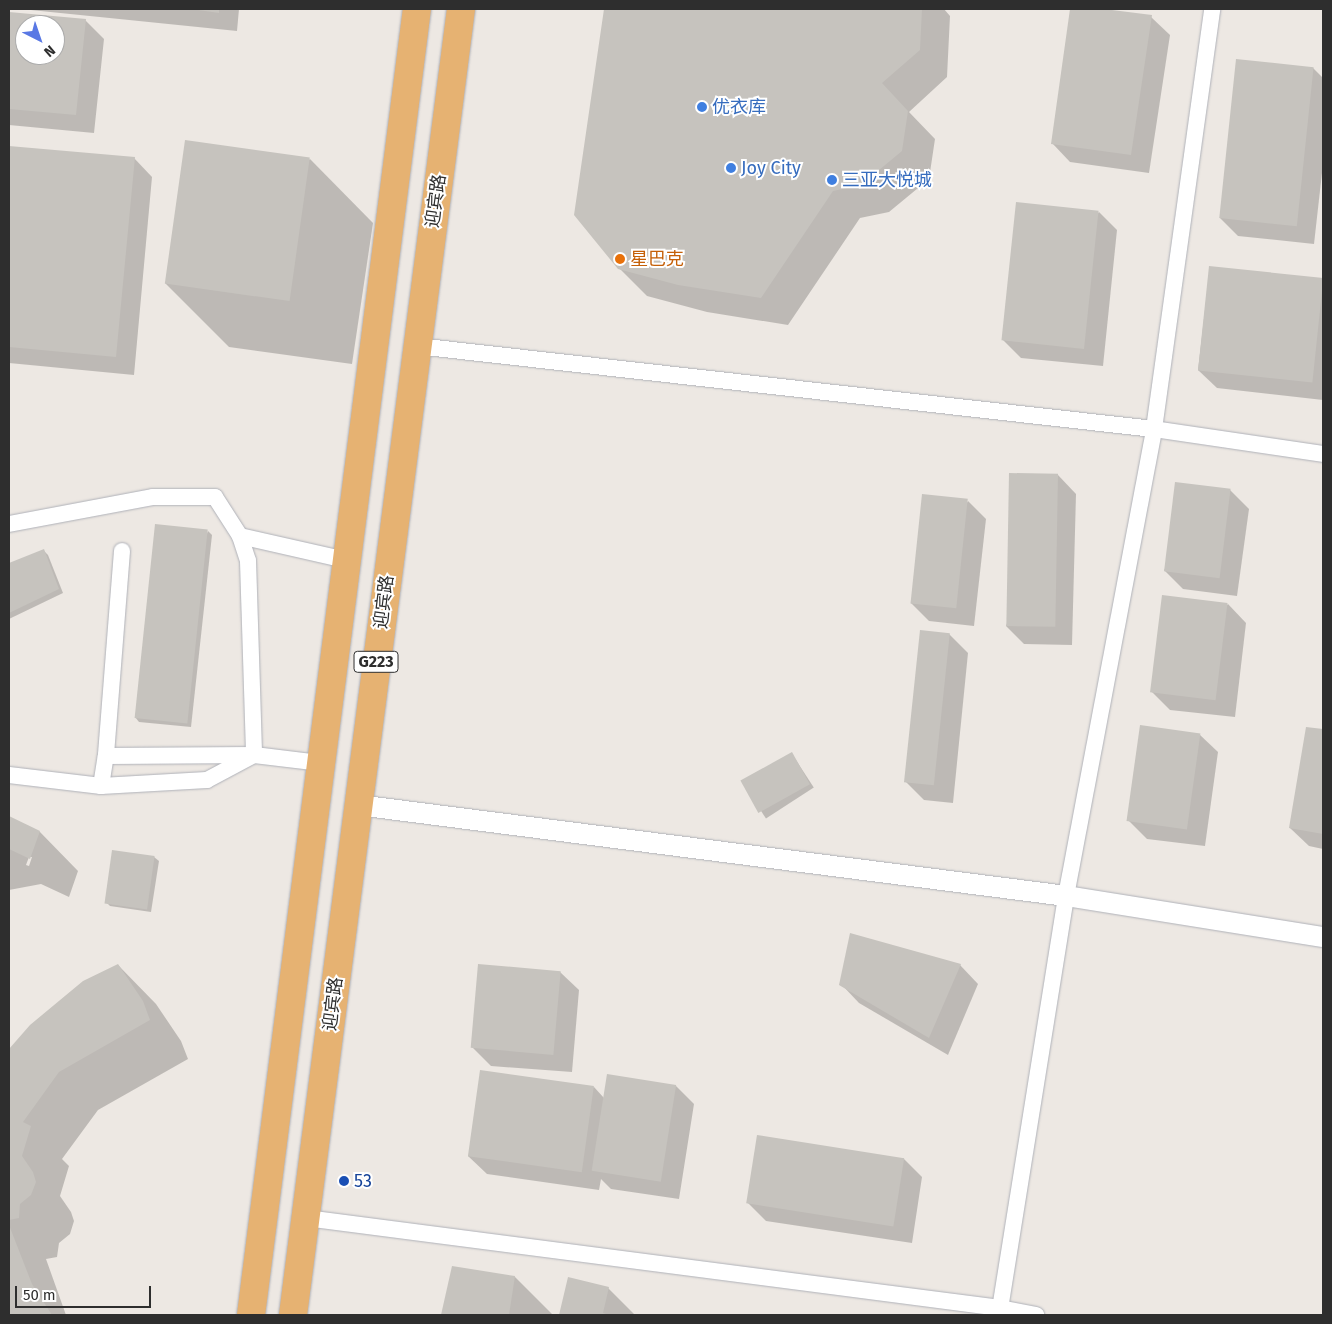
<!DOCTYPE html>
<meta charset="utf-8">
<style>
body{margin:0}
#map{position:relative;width:1332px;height:1324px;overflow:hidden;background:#ede8e3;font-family:"Fira Sans","Noto Sans SC",sans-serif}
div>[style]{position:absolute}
.shadow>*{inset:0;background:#0003;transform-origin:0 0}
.building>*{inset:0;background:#c6c3be;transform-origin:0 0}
.roads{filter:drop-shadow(0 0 1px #afb1b8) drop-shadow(0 0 1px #afb1b8)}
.minor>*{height:16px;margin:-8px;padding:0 8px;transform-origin:8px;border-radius:8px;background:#fff}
.tertiary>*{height:20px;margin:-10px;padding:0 10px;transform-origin:10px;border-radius:10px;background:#fff}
.trunk>*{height:28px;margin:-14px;padding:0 14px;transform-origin:14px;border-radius:14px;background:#e6b272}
.dots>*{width:14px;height:14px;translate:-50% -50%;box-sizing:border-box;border:2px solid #fff;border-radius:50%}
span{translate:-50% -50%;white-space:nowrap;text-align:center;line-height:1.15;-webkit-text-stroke:4px #fff;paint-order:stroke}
.shield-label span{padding:1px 4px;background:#fff;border:1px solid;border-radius:4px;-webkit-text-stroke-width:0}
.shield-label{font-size:16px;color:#2e2e2e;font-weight:700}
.shop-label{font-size:18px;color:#366cbe}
.left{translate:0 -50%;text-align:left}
.street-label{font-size:18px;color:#2e2e2e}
.food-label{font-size:18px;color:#c56008}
.transit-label{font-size:18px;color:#164399}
.frame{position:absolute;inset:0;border:10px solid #2e2e2e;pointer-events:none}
.north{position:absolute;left:15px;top:15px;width:50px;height:50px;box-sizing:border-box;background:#fff;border:1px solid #ababab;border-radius:50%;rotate:139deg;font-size:14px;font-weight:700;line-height:20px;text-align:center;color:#2e2e2e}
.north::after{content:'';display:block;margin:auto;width:18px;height:22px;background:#5978e4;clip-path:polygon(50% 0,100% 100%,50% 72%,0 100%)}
.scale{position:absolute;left:15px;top:1286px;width:136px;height:22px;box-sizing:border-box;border:2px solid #2e2e2e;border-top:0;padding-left:6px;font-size:15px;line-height:18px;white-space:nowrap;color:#2e2e2e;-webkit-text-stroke:4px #fff;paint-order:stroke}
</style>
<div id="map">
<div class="shadow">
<div style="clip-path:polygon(21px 9px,239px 9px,237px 31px)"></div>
<div style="clip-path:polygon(605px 9px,944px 9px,950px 16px,947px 77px,909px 112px,935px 139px,929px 179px,889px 212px,860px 218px,788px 325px,707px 312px,647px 296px,619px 268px,575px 215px)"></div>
<div style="clip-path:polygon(1072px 9px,1095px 9px,1151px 17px,1170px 35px,1149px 173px,1070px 162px,1052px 143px)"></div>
<div style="clip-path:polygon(evenodd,9px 13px,85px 20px,104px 39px,94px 133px,9px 125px,9px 13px,25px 25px,55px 25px,55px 55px,25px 55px,25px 25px)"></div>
<div style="clip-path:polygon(1313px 68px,1323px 78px,1323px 164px,1314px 244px,1238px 236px,1220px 218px)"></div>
<div style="clip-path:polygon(9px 147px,134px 158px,152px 177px,134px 375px,9px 363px)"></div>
<div style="clip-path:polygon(310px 159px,373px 223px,352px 364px,229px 347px,165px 283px)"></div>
<div style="clip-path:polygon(1099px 212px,1117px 230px,1103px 366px,1021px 358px,1002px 339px)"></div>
<div style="clip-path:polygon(1210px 267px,1323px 279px,1323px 400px,1217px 388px,1198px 370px)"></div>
<div style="clip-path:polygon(1058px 475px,1076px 494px,1072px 645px,1024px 644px,1006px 626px)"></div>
<div style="clip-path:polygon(1230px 490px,1249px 509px,1237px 596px,1183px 589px,1164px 570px)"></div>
<div style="clip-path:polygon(968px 501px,986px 519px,974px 626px,929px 621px,911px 603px)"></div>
<div style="clip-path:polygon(208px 531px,212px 535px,191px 727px,139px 722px,135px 717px)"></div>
<div style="clip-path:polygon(44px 551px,48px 555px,63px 593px,9px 619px,9px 565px)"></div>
<div style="clip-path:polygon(1228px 604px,1246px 623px,1235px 717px,1170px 710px,1152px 692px)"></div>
<div style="clip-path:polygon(949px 634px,968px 653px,953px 803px,924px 800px,906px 782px)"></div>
<div style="clip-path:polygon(1307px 728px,1323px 731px,1323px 849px,1309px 846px,1290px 828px)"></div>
<div style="clip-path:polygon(1199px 734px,1218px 752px,1205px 846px,1147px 839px,1128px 820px)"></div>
<div style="left:792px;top:754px;width:40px;height:57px;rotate:57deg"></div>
<div style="clip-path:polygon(evenodd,9px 818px,40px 832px,78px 871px,69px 897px,41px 884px,9px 890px,9px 818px,29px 857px,32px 857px,29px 866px,26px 865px,29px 857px)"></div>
<div style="clip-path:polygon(154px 857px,159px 861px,151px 912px,110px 906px,106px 902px)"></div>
<div style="clip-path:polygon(118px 965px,156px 1004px,181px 1041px,188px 1059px,98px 1110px,62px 1159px,69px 1166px,60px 1196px,71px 1212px,74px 1221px,70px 1234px,59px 1243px,57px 1257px,46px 1259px,66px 1315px,9px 1315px,9px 1051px,31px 1025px)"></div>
<div style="clip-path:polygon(960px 965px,978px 984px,948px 1055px,859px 1003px,841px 984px)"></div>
<div style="clip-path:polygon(560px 972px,579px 990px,572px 1072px,491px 1066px,472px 1047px)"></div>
<div style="clip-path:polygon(608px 1076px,676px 1086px,694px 1104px,679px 1199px,611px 1189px,601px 1179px,599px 1190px,487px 1174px,468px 1156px,594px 1087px,604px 1098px)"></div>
<div style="clip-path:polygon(903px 1158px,922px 1177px,912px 1243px,766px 1221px,747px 1202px)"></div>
<div style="clip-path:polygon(453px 1268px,515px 1277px,553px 1315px,442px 1315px)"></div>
<div style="clip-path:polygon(569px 1279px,608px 1288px,635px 1315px,560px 1315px)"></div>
</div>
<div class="building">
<div style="clip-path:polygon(191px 9px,219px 9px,219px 13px)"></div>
<div style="clip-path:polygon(604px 9px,922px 9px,920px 50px,882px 83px,908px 111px,902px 151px,861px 185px,833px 191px,761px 298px,678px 285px,618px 269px,574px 215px)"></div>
<div style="clip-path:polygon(1070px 9px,1104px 9px,1152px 15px,1131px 155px,1051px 144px)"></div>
<div style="clip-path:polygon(evenodd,9px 12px,86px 19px,76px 115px,9px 109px,9px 12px,25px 25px,55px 25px,55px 55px,25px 55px,25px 25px)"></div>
<div style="left:1236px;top:59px;width:78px;height:160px;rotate:6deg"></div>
<div style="left:185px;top:140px;width:126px;height:145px;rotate:8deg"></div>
<div style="clip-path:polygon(9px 146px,135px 157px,116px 357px,9px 347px)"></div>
<div style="left:1016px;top:202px;width:83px;height:139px;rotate:6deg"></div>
<div style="left:1209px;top:266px;width:115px;height:105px;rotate:6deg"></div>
<div style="left:1009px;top:473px;width:49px;height:153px;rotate:1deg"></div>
<div style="left:1175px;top:482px;width:56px;height:90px;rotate:7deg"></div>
<div style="left:922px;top:494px;width:46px;height:110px;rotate:6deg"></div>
<div style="left:155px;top:524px;width:53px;height:195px;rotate:6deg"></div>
<div style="clip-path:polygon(44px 549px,59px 589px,9px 613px,9px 563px)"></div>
<div style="left:1162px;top:595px;width:66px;height:98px;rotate:7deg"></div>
<div style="left:920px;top:630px;width:30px;height:153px;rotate:6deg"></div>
<div style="left:1140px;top:725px;width:61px;height:97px;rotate:8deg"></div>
<div style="clip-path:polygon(1306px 727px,1323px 729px,1323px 834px,1289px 828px)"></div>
<div style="left:792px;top:752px;width:37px;height:59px;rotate:61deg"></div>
<div style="clip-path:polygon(9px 816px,40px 831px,30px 859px,9px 849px)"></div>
<div style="left:112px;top:850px;width:43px;height:54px;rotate:8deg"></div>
<div style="clip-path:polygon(850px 933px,961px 964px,929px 1038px,839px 985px)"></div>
<div style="clip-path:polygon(118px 964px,143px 1001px,150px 1020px,59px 1072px,23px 1122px,31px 1126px,22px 1156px,33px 1172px,36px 1182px,31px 1195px,20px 1204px,19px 1218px,9px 1220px,9px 1049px,30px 1025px,83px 981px)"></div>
<div style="left:478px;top:964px;width:83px;height:84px;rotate:5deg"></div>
<div style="left:480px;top:1070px;width:115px;height:87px;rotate:8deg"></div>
<div style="left:607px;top:1074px;width:70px;height:98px;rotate:9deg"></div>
<div style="left:757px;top:1135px;width:149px;height:69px;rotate:9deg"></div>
<div style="clip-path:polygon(9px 1225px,32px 1284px,52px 1315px,9px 1315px)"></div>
<div style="clip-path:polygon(452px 1266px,515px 1276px,509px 1315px,441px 1315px)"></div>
<div style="clip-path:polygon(568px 1277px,609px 1287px,603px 1313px,609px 1315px,559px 1315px)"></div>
</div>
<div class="roads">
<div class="minor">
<div style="left:417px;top:346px;width:742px;rotate:6.43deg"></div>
<div style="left:1154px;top:429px;width:171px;rotate:8.4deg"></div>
<div style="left:9px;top:524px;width:147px;rotate:-10.6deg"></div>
<div style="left:153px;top:497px;width:62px"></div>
<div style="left:215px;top:497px;width:46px;rotate:57.3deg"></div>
<div style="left:240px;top:536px;width:26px;rotate:72deg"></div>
<div style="left:248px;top:561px;width:194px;rotate:88.2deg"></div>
<div style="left:254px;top:755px;width:66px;rotate:6.9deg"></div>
<div style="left:240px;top:536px;width:109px;rotate:12.8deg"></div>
<div style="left:122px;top:551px;width:206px;rotate:94.5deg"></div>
<div style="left:106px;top:756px;width:148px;rotate:-0.4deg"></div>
<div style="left:9px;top:775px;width:93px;rotate:6.8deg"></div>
<div style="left:101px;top:786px;width:106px;rotate:-3.2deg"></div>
<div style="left:207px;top:780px;width:51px;rotate:-28.1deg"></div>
<div style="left:101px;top:786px;width:30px;rotate:-81deg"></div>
<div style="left:306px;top:1218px;width:700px;rotate:7.39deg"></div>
<div style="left:1000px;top:1308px;width:37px;rotate:11deg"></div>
<div style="left:999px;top:1315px;width:424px;rotate:-80.9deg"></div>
<div style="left:1066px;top:896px;width:475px;rotate:-79.3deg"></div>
<div style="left:1154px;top:429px;width:424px;rotate:-82.1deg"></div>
</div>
<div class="tertiary">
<div style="left:358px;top:805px;width:714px;rotate:7.32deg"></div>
<div style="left:1066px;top:896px;width:260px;rotate:9.1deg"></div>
</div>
<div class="trunk">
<div style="left:251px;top:1315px;width:1317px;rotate:-82.76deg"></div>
<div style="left:293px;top:1315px;width:1317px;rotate:-82.67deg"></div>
</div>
</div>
<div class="dots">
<div style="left:702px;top:107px;background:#3f7fe0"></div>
<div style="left:731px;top:168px;background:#3f7fe0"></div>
<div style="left:832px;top:180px;background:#3f7fe0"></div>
<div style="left:620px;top:259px;background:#e8710a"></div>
<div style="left:344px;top:1181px;background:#1a4fb4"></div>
</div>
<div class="shield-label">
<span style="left:376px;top:662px">G223</span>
</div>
<div class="shop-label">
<span class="left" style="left:712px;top:107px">优衣库</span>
<span class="left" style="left:741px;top:168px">Joy City</span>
<span class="left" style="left:842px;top:180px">三亚大悦城</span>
</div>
<div class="street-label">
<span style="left:436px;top:201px;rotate:-82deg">迎宾路</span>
<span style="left:384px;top:602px;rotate:-83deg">迎宾路</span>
<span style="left:333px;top:1004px;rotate:-83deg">迎宾路</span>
</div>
<div class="food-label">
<span class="left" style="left:630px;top:259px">星巴克</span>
</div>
<div class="transit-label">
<span class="left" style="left:354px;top:1181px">53</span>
</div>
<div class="frame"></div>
<div class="north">N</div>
<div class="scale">50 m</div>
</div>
